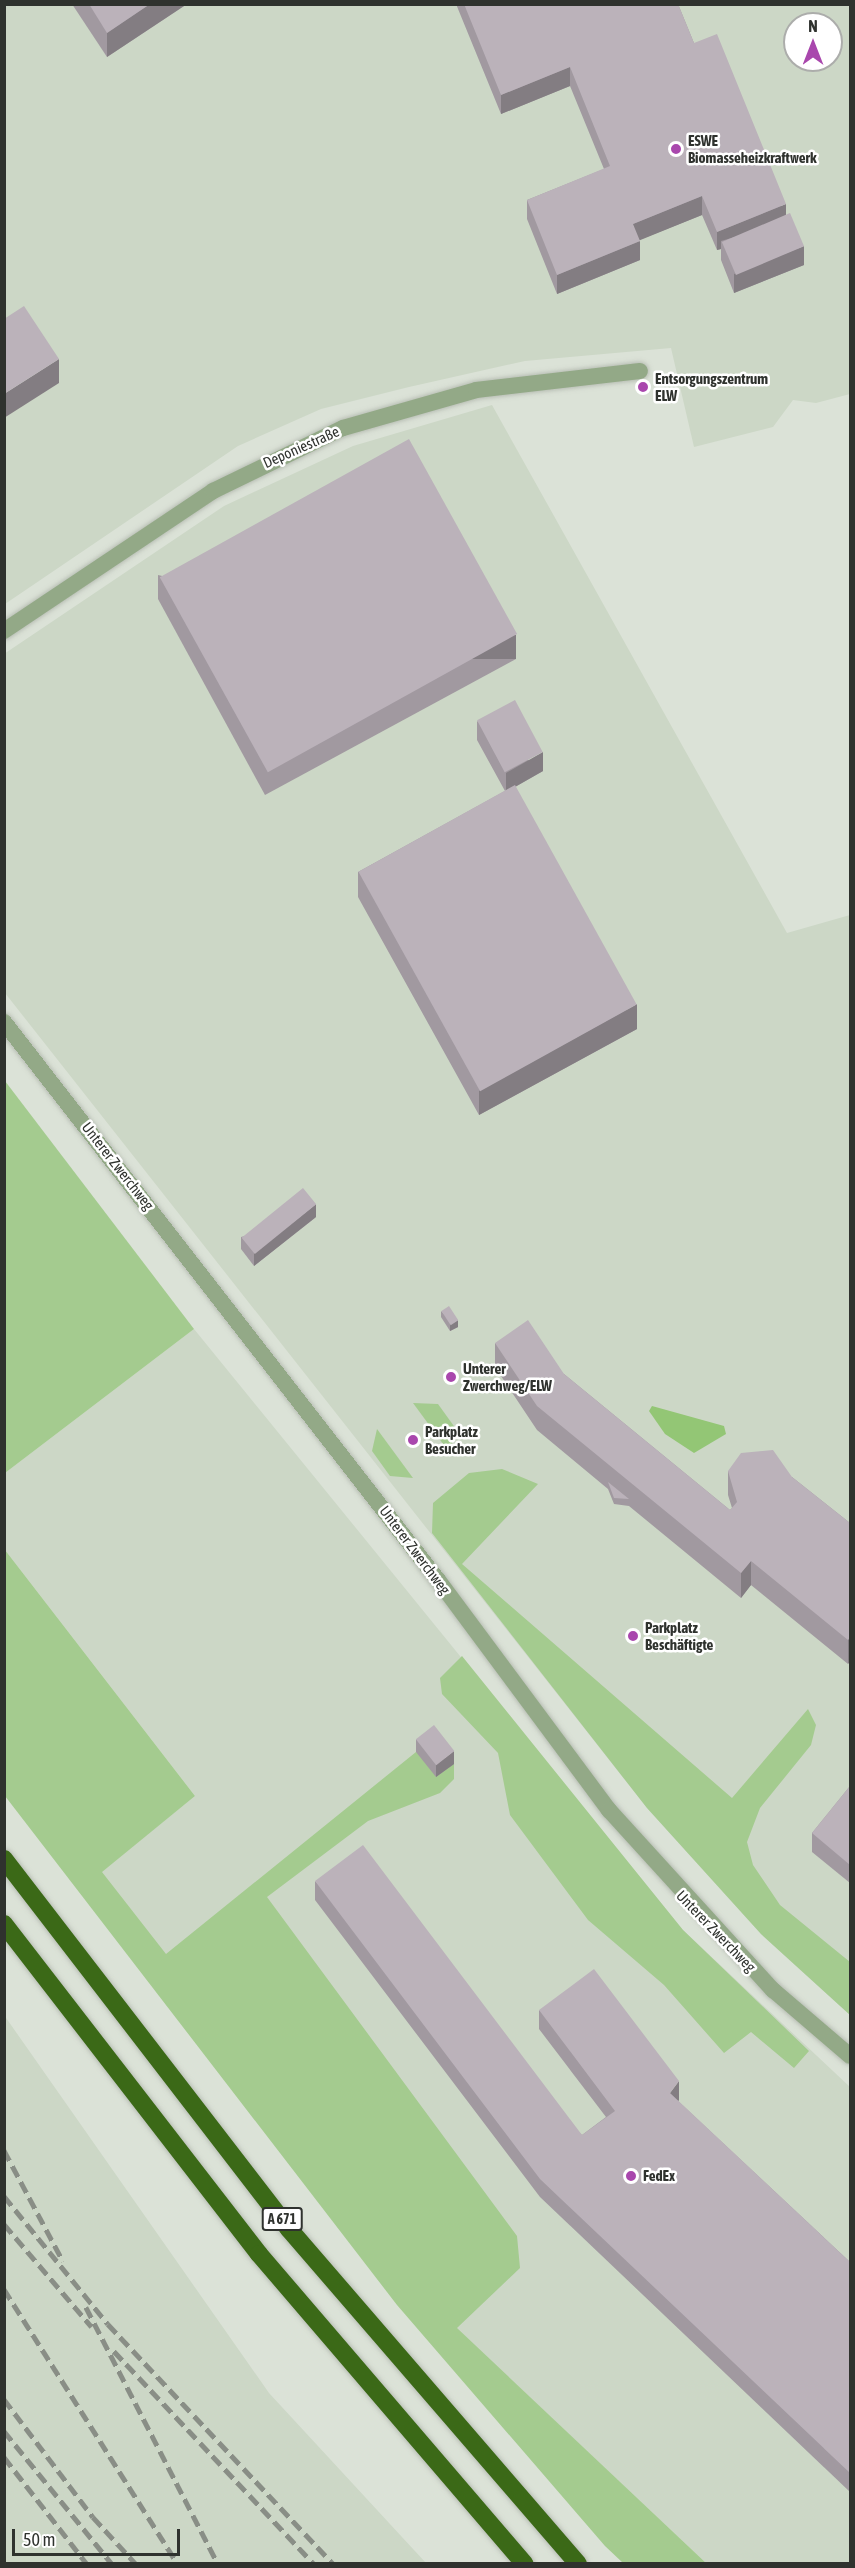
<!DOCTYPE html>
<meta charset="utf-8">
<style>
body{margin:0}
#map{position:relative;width:855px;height:2568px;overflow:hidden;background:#dbe2d7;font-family:"Asap Condensed",sans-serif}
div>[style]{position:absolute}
.built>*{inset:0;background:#ccd7c6}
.green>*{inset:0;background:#a4cb8f}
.water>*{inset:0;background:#93c675}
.roads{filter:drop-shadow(0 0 2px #b9bfb5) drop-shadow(0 0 2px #b9bfb5)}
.minor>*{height:16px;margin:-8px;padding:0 8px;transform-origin:8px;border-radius:8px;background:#93a987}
.motorway>*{height:18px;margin:-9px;padding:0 9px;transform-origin:9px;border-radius:9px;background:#3b6917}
.rail>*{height:4.5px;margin-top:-2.25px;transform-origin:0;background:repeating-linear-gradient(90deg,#898e86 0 12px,transparent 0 18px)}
.wall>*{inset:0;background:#a199a0}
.shaded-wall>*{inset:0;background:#837d82;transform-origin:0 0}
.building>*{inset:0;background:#bbb2ba;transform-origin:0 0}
.dots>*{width:16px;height:16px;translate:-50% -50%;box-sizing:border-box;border:3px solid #fff;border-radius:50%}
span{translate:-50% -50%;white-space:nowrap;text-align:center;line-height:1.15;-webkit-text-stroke:5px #fff;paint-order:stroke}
.shield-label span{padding:2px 4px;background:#fff;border:2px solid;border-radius:4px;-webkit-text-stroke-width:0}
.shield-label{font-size:14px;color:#2f322e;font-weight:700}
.poi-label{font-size:15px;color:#2f322e;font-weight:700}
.left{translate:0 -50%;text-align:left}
.street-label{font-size:15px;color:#2f322e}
.frame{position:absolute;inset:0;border:6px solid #2f322e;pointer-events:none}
.north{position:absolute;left:783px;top:12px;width:60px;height:60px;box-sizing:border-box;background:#fff;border:2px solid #acadab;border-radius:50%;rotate:0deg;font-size:16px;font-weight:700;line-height:24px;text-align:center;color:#2f322e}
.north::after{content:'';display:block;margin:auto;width:21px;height:27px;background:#a947ad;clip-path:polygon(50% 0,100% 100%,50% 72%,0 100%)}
.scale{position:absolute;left:12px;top:2529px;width:168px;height:27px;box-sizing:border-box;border:3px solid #2f322e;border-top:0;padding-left:8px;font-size:18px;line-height:21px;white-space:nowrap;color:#2f322e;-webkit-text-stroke:4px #fff;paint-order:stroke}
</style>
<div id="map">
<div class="built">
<div style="clip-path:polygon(evenodd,5px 5px,850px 5px,850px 394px,816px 403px,793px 400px,773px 427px,694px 447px,671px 348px,525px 361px,409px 387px,321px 409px,238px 446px,5px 604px,5px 5px,795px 24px,831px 24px,831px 60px,795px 60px,795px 24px)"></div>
<div style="clip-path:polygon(492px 405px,787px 933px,850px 915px,850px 2015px,761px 1934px,647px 1808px,5px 993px,4px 654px,224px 506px,353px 446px)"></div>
<div style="clip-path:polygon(194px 1329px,683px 1930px,850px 2087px,850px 2563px,706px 2563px,456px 2328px,101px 1872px,195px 1796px,5px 1550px,5px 1473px)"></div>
<div style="clip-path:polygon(4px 2015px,269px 2393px,426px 2563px,5px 2563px)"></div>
</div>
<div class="green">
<div style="clip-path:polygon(5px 1081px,194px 1329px,5px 1473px)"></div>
<div style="clip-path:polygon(413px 1403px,438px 1404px,456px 1429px,449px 1452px)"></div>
<div style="clip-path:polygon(377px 1429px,413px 1478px,390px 1476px,372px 1451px)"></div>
<div style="clip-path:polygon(502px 1469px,538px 1484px,462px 1564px,732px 1798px,808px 1709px,816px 1725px,811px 1745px,760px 1808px,747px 1842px,753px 1865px,780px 1905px,850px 1962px,850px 2015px,761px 1934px,647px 1808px,432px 1533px,433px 1503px,469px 1473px)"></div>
<div style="clip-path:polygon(5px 1550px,195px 1796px,102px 1872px,166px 1954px,416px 1752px,454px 1764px,454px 1779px,440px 1793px,368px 1821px,267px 1897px,517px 2236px,520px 2268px,457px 2328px,706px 2563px,623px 2563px,605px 2546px,397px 2305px,5px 1796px)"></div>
<div style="clip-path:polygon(462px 1656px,683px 1930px,809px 2051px,794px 2068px,751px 2032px,724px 2053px,664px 1985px,588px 1920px,510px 1815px,498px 1753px,442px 1694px,440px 1678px)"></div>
</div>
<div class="water">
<div style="clip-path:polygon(652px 1406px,724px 1426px,726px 1434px,694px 1453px,665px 1434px,649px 1411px)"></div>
</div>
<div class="roads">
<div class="minor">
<div style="left:4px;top:631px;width:252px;rotate:-33.8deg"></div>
<div style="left:213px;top:491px;width:144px;rotate:-25.9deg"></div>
<div style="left:343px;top:428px;width:138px;rotate:-15.9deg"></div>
<div style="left:476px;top:390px;width:165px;rotate:-6.6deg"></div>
<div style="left:4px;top:1022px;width:707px;rotate:52.13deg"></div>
<div style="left:438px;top:1580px;width:287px;rotate:53.4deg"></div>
<div style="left:609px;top:1810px;width:244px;rotate:47.7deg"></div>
<div style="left:773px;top:1990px;width:101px;rotate:40.6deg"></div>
</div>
<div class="motorway">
<div style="left:4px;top:1859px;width:467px;rotate:52.4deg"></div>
<div style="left:289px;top:2229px;width:442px;rotate:49.2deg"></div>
<div style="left:4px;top:1924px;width:417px;rotate:52.3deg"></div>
<div style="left:259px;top:2254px;width:408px;rotate:49.4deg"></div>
</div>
</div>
<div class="rail">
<div style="left:4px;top:2150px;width:126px;rotate:62deg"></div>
<div style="left:4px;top:2196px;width:165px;rotate:50.9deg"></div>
<div style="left:108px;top:2324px;width:329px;rotate:46.8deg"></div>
<div style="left:4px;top:2224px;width:135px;rotate:49.5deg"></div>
<div style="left:4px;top:2289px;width:325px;rotate:57.7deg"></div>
<div style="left:86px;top:2307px;width:289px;rotate:62.8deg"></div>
<div style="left:114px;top:2351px;width:292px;rotate:46.8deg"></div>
<div style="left:4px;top:2399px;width:148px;rotate:53deg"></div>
<div style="left:93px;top:2517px;width:64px;rotate:47.5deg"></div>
<div style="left:4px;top:2431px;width:171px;rotate:50.9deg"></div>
<div style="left:4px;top:2457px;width:135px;rotate:52.2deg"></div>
</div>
<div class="wall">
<div style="clip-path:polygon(72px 4px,187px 4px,107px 57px)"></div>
<div style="clip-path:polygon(456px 4px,678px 4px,694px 43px,786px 215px,804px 265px,734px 293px,721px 260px,721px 249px,717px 250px,702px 215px,639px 240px,640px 260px,557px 294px,527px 219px,527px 200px,604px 169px,570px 86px,501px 114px)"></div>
<div style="clip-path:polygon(158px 575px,516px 659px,265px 795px,158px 599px)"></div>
<div style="clip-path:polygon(477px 721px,543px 771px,515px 787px,637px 1029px,479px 1115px,358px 897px,358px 872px,505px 791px,477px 740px)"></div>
<div style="clip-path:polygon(316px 1217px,254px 1266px,241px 1249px,241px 1237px)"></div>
<div style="clip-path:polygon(441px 1311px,458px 1327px,450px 1331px,441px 1317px)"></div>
<div style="clip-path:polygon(495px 1343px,564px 1374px,730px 1510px,732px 1508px,728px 1495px,728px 1471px,792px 1477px,850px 1523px,850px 1661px,848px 1664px,751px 1585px,741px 1598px,629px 1506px,614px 1504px,608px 1489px,537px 1430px,495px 1367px)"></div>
<div style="clip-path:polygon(416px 1739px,454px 1764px,436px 1777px,416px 1752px)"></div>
<div style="clip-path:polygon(850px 1786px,850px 1883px,812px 1852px,812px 1833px)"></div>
<div style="clip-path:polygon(315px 1881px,582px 2135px,606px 2117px,539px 2029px,539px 2010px,679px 2100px,678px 2101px,850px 2262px,850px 2492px,540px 2197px,315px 1900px)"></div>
</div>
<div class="shaded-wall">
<div style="clip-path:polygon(150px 4px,187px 4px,107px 57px,107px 33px)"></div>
<div style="clip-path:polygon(570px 67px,570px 86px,501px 114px,501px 95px)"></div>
<div style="clip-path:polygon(702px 196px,702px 215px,633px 243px,633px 224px)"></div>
<div style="clip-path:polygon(786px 204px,786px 222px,721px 241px,721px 249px,717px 250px,717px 232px)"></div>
<div style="clip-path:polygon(640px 241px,640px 260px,557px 294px,557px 275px)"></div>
<div style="clip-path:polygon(804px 246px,804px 265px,734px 293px,734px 274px)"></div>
<div style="clip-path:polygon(59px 359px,59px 383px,4px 418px,4px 394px)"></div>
<div style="left:516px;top:635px;width:24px;height:285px;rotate:90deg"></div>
<div style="clip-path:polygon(543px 752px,543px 771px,506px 792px,506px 773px)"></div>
<div style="clip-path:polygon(637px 1004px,637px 1029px,479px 1115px,479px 1091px)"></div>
<div style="clip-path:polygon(316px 1204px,316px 1217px,254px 1266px,254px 1253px)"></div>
<div style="clip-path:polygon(458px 1320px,458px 1327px,450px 1331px,450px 1324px)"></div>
<div style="clip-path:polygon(751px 1561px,751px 1585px,741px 1598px,741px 1573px)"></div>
<div style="clip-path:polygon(850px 1637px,850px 1661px,848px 1664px,848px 1640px)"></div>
<div style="clip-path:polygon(454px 1751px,454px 1764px,436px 1777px,436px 1765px)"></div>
<div style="clip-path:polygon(679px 2081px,679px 2100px,670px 2112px,670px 2093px)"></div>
</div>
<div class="building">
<div style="clip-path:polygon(89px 4px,150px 4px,107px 33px)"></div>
<div style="clip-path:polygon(464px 4px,678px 4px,694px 43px,717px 34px,786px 204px,717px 232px,702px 196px,633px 224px,640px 241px,557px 275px,527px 200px,610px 166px,570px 67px,501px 95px)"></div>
<div style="left:790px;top:213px;width:36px;height:74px;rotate:67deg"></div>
<div style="clip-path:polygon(24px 306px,59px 359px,4px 394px,4px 319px)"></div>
<div style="left:409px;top:439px;width:223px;height:285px;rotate:61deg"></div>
<div style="left:515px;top:700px;width:59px;height:43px;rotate:62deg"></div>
<div style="left:515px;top:785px;width:251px;height:179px;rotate:61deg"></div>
<div style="left:303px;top:1188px;width:21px;height:79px;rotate:51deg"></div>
<div style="left:449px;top:1306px;width:17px;height:9px;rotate:57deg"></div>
<div style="clip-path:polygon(528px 1320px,564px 1374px,730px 1510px,737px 1502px,728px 1471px,741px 1453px,773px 1450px,792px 1477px,850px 1523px,850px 1637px,848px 1640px,751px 1561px,741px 1573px,537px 1406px,495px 1343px)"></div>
<div style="clip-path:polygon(608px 1482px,629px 1499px,614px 1498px)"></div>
<div style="left:434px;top:1725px;width:33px;height:23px;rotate:52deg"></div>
<div style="clip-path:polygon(850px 1786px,850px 1865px,812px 1833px)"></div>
<div style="clip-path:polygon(363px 1845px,582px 2135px,615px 2111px,539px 2010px,594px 1969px,679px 2081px,670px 2093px,850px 2262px,850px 2473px,540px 2179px,315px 1881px)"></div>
</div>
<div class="dots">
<div style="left:676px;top:149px;background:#a947ad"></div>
<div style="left:643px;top:387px;background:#a947ad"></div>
<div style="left:451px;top:1377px;background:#a947ad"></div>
<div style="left:413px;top:1440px;background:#a947ad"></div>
<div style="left:633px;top:1636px;background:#a947ad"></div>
<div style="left:631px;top:2176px;background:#a947ad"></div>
</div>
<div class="shield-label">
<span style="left:282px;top:2219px">A 671</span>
</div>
<div class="poi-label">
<span class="left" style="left:688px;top:149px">ESWE<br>Biomasseheizkraftwerk</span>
<span class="left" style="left:655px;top:387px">Entsorgungszentrum<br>ELW</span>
<span class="left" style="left:463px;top:1377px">Unterer<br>Zwerchweg/ELW</span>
<span class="left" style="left:425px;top:1440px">Parkplatz<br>Besucher</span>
<span class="left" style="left:645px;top:1636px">Parkplatz<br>Beschäftigte</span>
<span class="left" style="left:643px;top:2176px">FedEx</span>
</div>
<div class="street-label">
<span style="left:301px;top:447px;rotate:-24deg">Deponiestraße</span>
<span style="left:118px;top:1166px;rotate:52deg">Unterer Zwerchweg</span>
<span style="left:415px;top:1550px;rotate:53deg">Unterer Zwerchweg</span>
<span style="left:716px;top:1931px;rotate:46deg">Unterer Zwerchweg</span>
</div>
<div class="frame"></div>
<div class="north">N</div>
<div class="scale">50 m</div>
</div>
